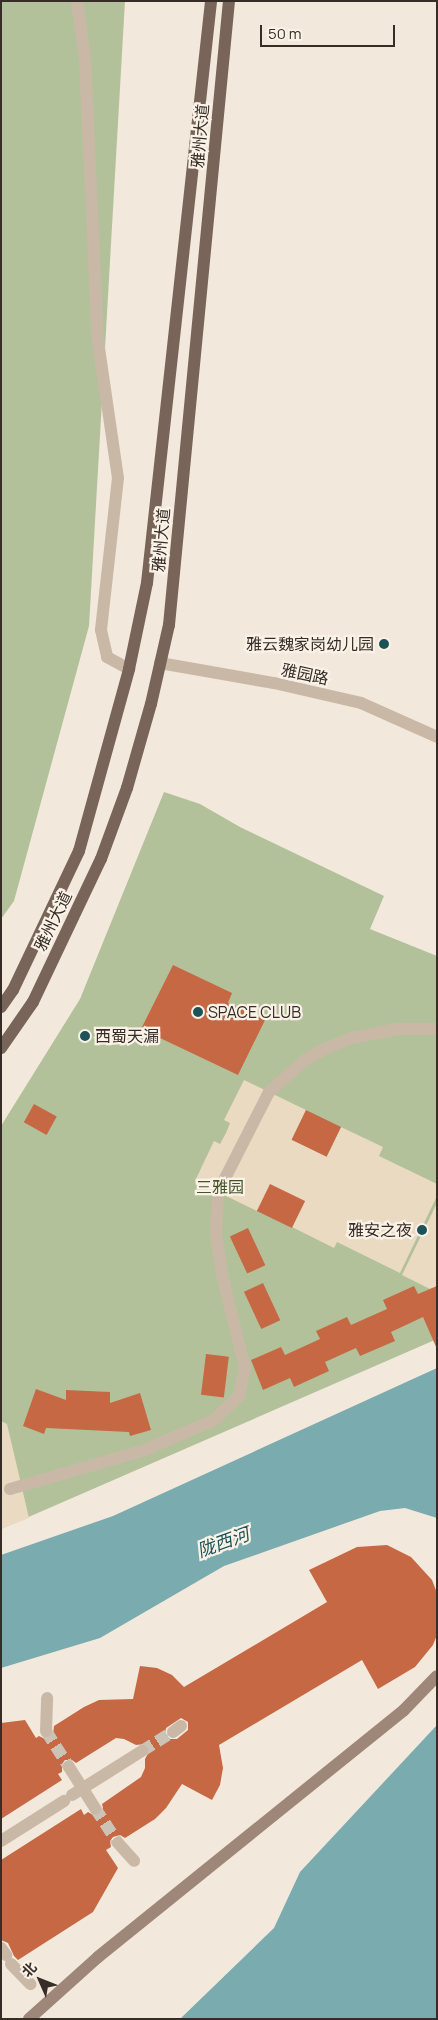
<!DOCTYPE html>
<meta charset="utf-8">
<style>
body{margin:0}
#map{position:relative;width:438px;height:2020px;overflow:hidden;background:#f2e8db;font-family:Manrope,"Noto Sans SC",sans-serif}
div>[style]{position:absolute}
.green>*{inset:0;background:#b3c19b}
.plaza>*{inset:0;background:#eadac2}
.water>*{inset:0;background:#79abaf}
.building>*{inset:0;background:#c76844;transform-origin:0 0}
.street-tunnel>*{height:12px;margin-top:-6px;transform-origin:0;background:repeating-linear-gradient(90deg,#ccc3b7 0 12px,transparent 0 18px)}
.street>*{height:12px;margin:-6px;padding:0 6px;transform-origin:6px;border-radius:6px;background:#cab8a7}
.secondary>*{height:12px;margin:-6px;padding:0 6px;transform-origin:6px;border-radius:6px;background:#9e8778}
.primary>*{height:12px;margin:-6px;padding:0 6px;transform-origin:6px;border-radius:6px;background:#786458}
.dots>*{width:14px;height:14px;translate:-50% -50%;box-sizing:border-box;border:2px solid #faf2e7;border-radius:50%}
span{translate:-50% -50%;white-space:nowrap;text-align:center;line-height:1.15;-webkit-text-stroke:4.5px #faf2e7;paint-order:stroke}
.street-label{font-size:16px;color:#362d27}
.poi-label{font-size:16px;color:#362d27}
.right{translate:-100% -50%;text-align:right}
.left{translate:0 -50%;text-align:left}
.park-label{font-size:16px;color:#44552b}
.water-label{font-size:18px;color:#1d5258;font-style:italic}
.frame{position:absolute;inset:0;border:2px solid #362d27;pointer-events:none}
.north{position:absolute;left:15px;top:1955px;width:50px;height:50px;-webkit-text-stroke:4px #faf2e7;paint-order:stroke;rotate:314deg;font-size:14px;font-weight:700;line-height:20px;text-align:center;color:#362d27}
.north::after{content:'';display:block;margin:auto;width:18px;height:22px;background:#362d27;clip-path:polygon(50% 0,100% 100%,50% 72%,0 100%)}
.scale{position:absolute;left:260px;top:25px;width:135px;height:22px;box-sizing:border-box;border:2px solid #362d27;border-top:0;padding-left:6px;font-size:15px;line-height:18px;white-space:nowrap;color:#362d27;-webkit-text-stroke:4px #faf2e7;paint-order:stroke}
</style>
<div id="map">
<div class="green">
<div style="clip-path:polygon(1px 1px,125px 1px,89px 626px,14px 901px,1px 919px)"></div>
<div style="clip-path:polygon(164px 792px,200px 804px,240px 827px,384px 896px,370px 929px,437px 956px,437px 1339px,1px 1529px,1px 1126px,80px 999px)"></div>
</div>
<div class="plaza">
<div style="clip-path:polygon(244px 1080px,306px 1110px,292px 1140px,327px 1156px,341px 1127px,383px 1147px,379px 1156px,437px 1184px,437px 1196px,400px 1273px,337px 1242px,334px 1248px,292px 1227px,305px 1201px,257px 1211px,195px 1181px,214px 1141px,220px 1144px,226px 1133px,230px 1123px,224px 1120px)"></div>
<div style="clip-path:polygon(437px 1203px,437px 1286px,430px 1289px,402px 1275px)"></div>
<div style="clip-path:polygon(1px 1421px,7px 1424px,29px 1518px,1px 1529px)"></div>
</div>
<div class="water">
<div style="clip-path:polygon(437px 1368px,437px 1518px,405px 1508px,380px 1511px,224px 1566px,100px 1638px,1px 1668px,1px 1555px,113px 1516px)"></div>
<div style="clip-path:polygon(437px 1725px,437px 2019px,180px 2019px,274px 1928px,300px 1872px)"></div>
</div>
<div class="building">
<div style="clip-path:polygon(173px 965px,232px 993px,228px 1003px,265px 1020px,238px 1075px,141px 1029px)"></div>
<div style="left:34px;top:1104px;width:26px;height:21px;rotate:29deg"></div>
<div style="left:306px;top:1110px;width:39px;height:33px;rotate:26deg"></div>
<div style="left:270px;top:1184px;width:39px;height:30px;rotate:26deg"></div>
<div style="left:248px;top:1228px;width:41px;height:20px;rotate:65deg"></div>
<div style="left:263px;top:1283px;width:41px;height:21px;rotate:65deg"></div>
<div style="clip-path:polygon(414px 1286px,418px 1294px,437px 1286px,437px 1349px,423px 1317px,391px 1332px,395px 1341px,360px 1356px,356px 1348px,325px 1362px,329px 1371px,294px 1387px,290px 1378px,263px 1390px,251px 1360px,281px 1347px,285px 1355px,320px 1339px,316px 1331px,347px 1317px,351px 1325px,387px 1309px,383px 1300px)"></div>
<div style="left:206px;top:1354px;width:23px;height:41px;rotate:7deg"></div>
<div style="clip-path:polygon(36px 1389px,66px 1400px,66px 1390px,110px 1392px,110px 1403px,140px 1393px,151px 1430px,130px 1436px,129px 1432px,46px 1428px,44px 1434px,23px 1426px)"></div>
<div style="clip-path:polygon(evenodd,387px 1545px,411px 1557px,432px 1580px,437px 1593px,437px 1635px,433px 1645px,415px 1667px,378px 1689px,362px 1660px,219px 1745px,223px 1768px,220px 1785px,212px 1800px,182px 1784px,166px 1808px,155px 1819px,125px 1838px,120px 1835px,113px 1837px,110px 1841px,111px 1847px,106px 1850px,118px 1868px,93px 1912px,18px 1960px,14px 1956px,8px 1943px,1px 1940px,1px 1860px,81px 1809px,84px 1815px,88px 1812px,95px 1816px,100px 1815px,103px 1808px,102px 1804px,141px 1777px,145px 1768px,145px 1759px,150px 1750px,145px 1744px,136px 1745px,124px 1739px,116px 1738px,76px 1763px,72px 1760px,65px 1760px,62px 1764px,62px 1772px,58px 1774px,62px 1780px,1px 1819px,1px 1723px,25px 1720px,36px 1738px,39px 1736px,45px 1739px,49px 1738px,53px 1735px,54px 1726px,84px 1707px,99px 1700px,133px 1699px,140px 1666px,157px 1668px,172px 1675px,184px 1687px,327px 1602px,309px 1570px,357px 1547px,387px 1545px,181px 1718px,188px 1722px,188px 1730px,177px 1739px,169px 1739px,165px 1733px,166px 1728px,181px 1718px)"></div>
</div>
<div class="street-tunnel">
<div style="left:46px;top:1731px;width:43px;rotate:57.4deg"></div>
<div style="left:142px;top:1751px;width:36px;rotate:-32deg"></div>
<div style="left:95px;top:1808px;width:42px;rotate:56.7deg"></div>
</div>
<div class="street">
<div style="left:77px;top:1px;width:59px;rotate:82.1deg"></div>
<div style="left:85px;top:59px;width:282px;rotate:87.4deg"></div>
<div style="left:98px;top:341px;width:138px;rotate:81.7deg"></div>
<div style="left:118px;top:478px;width:153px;rotate:96.4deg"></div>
<div style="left:101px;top:630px;width:28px;rotate:77deg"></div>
<div style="left:107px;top:657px;width:25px;rotate:29deg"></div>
<div style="left:160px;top:663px;width:116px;rotate:10deg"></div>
<div style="left:274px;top:683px;width:89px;rotate:12.9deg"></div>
<div style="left:361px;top:703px;width:83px;rotate:24.1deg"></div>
<div style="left:10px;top:1489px;width:137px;rotate:-16.1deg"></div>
<div style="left:142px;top:1451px;width:78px;rotate:-23.3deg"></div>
<div style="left:214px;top:1420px;width:35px;rotate:-44deg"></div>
<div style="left:239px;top:1396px;width:29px;rotate:-78deg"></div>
<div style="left:245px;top:1368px;width:96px;rotate:-103.9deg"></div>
<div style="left:222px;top:1275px;width:41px;rotate:-98.3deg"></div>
<div style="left:216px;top:1234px;width:42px;rotate:-87.3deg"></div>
<div style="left:218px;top:1192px;width:112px;rotate:-63deg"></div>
<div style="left:269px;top:1092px;width:48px;rotate:-41.6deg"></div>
<div style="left:305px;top:1060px;width:20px;rotate:-30deg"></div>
<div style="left:322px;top:1050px;width:32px;rotate:-22deg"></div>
<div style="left:352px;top:1038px;width:46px;rotate:-11.3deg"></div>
<div style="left:397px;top:1029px;width:40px"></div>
<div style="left:46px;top:1731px;width:33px;rotate:-88deg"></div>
<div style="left:173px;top:1732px;width:10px;rotate:-37deg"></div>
<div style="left:69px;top:1767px;width:49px;rotate:57.6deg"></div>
<div style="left:72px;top:1795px;width:83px;rotate:-32.2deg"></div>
<div style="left:1px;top:1841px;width:75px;rotate:-32.4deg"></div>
<div style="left:118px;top:1843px;width:24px;rotate:48deg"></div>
<div style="left:1px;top:1948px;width:9px;rotate:54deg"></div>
<div style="left:11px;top:1964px;width:28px;rotate:46deg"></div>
</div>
<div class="secondary">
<div style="left:29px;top:2019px;width:93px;rotate:-41.9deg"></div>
<div style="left:98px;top:1957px;width:393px;rotate:-38.9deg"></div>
<div style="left:404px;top:1710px;width:47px;rotate:-45.9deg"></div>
</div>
<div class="primary">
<div style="left:1px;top:1007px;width:21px;rotate:-55deg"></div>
<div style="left:13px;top:990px;width:154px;rotate:-64.6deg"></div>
<div style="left:79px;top:851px;width:189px;rotate:-74.6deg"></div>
<div style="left:129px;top:669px;width:88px;rotate:-78.2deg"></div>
<div style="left:147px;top:583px;width:586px;rotate:-83.72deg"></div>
<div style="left:1px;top:1048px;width:56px;rotate:-55.2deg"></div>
<div style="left:33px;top:1002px;width:158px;rotate:-64.6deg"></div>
<div style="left:101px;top:859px;width:76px;rotate:-69.9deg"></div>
<div style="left:127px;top:788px;width:87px;rotate:-74.1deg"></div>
<div style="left:151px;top:704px;width:81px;rotate:-77.2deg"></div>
<div style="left:169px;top:625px;width:627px;rotate:-84.51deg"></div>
</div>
<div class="dots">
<div style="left:384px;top:644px;background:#1d5258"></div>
<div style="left:198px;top:1012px;background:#1d5258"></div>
<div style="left:85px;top:1036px;background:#1d5258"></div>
<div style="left:422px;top:1230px;background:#1d5258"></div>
</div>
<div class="street-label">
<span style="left:200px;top:136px;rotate:-85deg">雅州大道</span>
<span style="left:161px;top:540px;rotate:-85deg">雅州大道</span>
<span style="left:305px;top:674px;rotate:12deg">雅园路</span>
<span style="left:53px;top:921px;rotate:-64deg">雅州大道</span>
</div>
<div class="poi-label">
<span class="right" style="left:374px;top:644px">雅云魏家岗幼儿园</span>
<span class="left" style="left:208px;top:1012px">SPACE CLUB</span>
<span class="left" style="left:95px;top:1036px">西蜀天漏</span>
<span class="right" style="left:412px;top:1230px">雅安之夜</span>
</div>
<div class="park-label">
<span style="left:220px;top:1187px">三雅园</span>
</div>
<div class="water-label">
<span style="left:223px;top:1542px;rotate:-20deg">陇西河</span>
</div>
<div class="frame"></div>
<div class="north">北</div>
<div class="scale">50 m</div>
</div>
